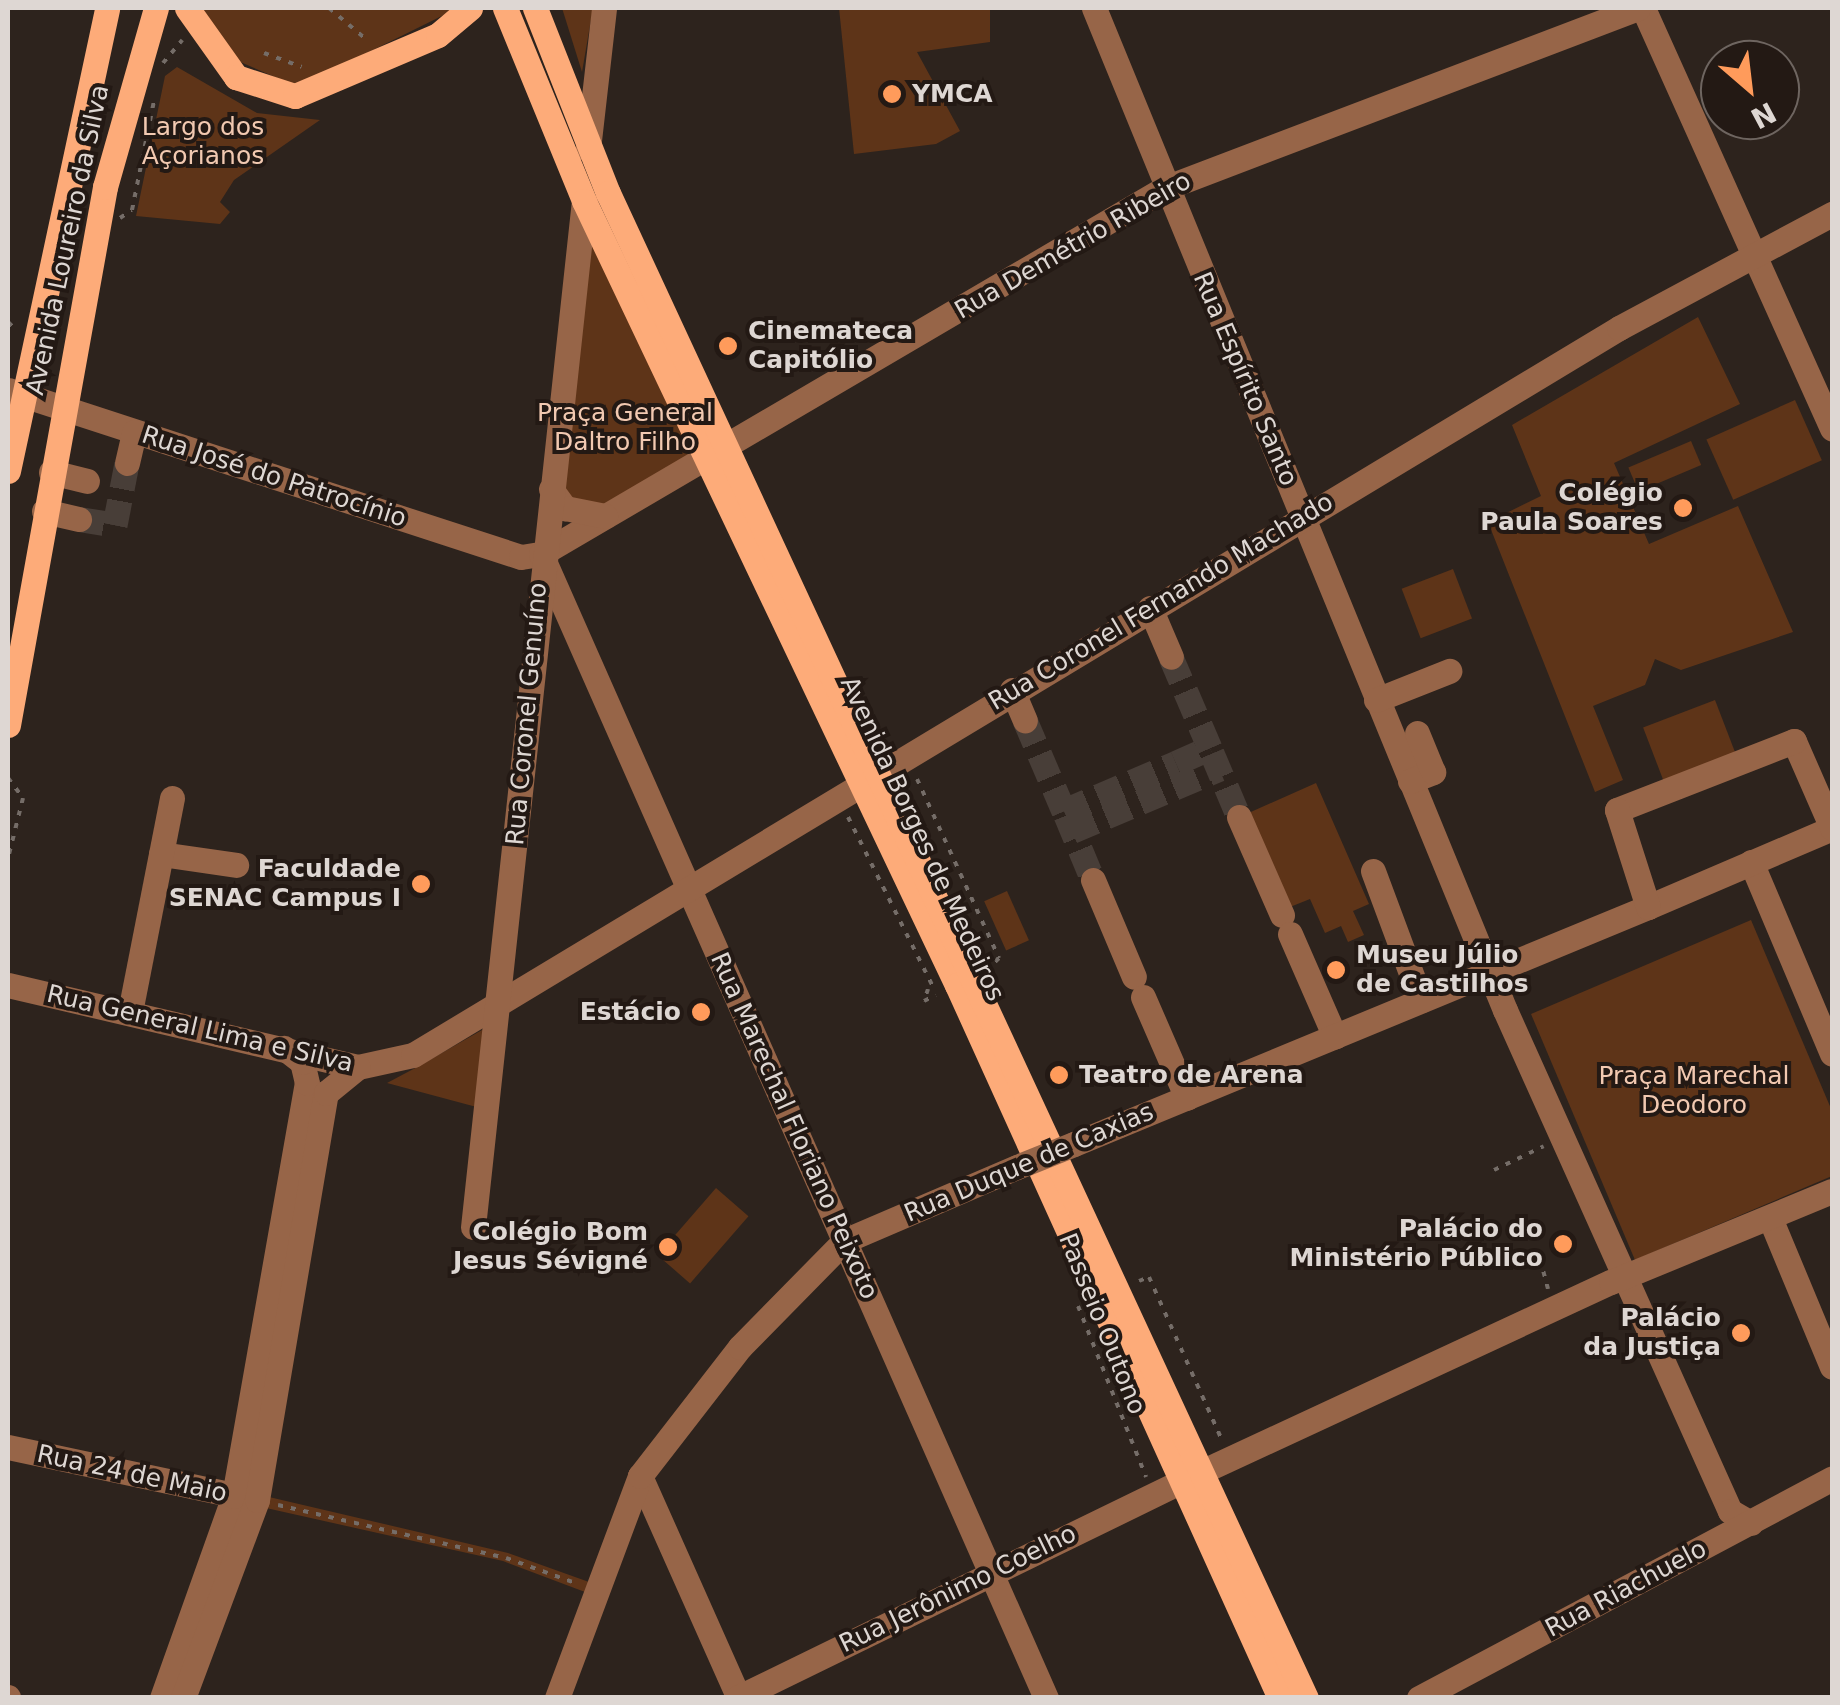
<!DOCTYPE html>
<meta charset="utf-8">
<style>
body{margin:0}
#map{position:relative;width:1840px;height:1705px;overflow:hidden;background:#2d231d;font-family:"DejaVu Sans",sans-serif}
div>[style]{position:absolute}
.green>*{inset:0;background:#5e3418;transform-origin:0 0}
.minor-tunnel>*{height:25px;margin-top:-12.5px;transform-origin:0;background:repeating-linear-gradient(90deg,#483e38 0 25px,transparent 0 37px)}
.path>*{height:4px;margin-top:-2px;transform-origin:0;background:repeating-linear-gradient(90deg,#756d68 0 5px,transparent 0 13px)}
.minor>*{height:25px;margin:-12.5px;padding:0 12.5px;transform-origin:12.5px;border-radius:12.5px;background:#976548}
.major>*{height:25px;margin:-12.5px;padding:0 12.5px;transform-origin:12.5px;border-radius:12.5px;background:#fdab79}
.minor-bridge>*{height:25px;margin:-12.5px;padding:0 12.5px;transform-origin:12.5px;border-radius:12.5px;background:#976548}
.dots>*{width:28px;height:28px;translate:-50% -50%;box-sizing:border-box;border:5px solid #231914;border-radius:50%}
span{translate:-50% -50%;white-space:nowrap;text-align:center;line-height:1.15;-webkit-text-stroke:8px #231914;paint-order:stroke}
.poi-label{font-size:25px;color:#ded7d3;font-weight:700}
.left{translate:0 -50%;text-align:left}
.right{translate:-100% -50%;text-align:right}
.park-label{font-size:25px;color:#f2c9b1}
.street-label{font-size:25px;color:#ded7d3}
.frame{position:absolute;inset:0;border:10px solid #ded7d3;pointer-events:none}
.north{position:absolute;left:1700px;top:40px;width:100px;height:100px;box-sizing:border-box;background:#231914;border:2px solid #6e6560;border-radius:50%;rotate:152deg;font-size:28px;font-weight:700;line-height:40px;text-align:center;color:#ded7d3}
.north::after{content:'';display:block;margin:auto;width:35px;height:45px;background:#ff9b5b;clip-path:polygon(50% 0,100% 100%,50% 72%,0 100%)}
</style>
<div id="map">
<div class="green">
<div style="clip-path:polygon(200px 8px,458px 8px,298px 87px,231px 58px)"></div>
<div style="clip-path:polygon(562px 8px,593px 8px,582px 72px)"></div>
<div style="clip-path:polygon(839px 8px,990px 8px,990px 42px,917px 52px,960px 131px,936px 144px,854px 154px)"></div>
<div style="clip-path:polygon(177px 67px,257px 113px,320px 120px,234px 180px,220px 202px,230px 212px,220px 224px,136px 216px,165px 76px)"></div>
<div style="clip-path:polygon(589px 234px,697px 452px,602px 505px,564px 497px)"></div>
<div style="clip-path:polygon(1698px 317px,1740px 404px,1614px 463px,1649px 544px,1738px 506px,1793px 632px,1681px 670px,1655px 659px,1645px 685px,1593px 706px,1623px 780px,1595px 792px,1488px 522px,1541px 496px,1512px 425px)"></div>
<div style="left:1795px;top:400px;width:66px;height:97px;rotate:66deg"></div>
<div style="left:1691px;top:441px;width:26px;height:68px;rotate:67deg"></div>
<div style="left:1453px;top:569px;width:53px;height:55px;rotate:69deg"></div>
<div style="left:1715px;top:700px;width:74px;height:77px;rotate:69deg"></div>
<div style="clip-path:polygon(1316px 783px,1369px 904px,1353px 911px,1364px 935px,1348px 942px,1341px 926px,1325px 933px,1310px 899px,1285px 909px,1244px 815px)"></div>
<div style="left:1007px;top:891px;width:54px;height:25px;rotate:66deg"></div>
<div style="clip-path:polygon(1751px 920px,1832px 1111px,1832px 1176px,1635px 1260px,1531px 1014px)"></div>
<div style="clip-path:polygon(489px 1026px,484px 1109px,387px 1083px,419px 1066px)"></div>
<div style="left:716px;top:1188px;width:43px;height:89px;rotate:41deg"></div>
<div style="clip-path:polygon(269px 1497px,508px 1553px,589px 1582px,585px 1592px,503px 1561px,266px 1508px)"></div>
</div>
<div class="minor-tunnel">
<div style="left:79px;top:519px;width:36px;rotate:9deg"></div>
<div style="left:115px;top:525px;width:63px;rotate:-79deg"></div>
<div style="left:1025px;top:720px;width:99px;rotate:66.8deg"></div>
<div style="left:1064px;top:811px;width:122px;rotate:-23.2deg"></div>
<div style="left:1176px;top:763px;width:37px;rotate:-24deg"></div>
<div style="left:1210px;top:748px;width:99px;rotate:-113.2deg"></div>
<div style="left:1212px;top:753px;width:69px;rotate:67.1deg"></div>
<div style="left:1066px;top:815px;width:70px;rotate:67.4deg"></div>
<div style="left:1072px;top:831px;width:160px;rotate:-22.9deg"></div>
</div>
<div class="path">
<div style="left:329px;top:8px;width:50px;rotate:40.1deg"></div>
<div style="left:264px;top:53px;width:40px;rotate:20.2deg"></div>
<div style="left:163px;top:63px;width:30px;rotate:-50deg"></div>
<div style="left:120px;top:218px;width:14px;rotate:-34deg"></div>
<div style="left:132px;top:210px;width:111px;rotate:-78.6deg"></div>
<div style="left:8px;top:322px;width:6px;rotate:45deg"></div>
<div style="left:8px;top:778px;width:25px;rotate:53deg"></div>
<div style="left:23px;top:798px;width:62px;rotate:104deg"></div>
<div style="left:917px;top:779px;width:197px;rotate:65.4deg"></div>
<div style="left:999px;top:958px;width:10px;rotate:135deg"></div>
<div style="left:848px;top:817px;width:190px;rotate:63.4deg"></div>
<div style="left:928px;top:989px;width:13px;rotate:108deg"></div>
<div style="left:924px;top:1001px;width:13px;rotate:-27deg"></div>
<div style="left:1494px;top:1170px;width:55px;rotate:-25.6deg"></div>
<div style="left:1540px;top:1259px;width:31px;rotate:75deg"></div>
<div style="left:1139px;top:1281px;width:11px;rotate:-22deg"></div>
<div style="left:1149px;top:1277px;width:179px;rotate:65.9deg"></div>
<div style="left:1078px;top:1306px;width:184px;rotate:68.3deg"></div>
<div style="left:278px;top:1505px;width:234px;rotate:13.1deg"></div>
<div style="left:506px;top:1558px;width:77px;rotate:19.9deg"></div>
</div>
<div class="minor">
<div style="left:1094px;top:8px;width:1083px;rotate:67.7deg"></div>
<div style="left:1505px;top:1010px;width:549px;rotate:65.82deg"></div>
<div style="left:1730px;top:1511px;width:24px;rotate:30deg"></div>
<div style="left:1643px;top:8px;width:461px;rotate:65.8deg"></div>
<div style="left:588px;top:149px;width:142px;rotate:-83.5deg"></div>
<div style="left:8px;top:390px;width:539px;rotate:18.03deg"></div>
<div style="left:521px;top:557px;width:20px;rotate:-9deg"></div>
<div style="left:541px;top:554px;width:723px;rotate:-30.39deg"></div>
<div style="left:1165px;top:188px;width:506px;rotate:-20.83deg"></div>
<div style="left:127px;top:463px;width:32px;rotate:-77deg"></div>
<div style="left:51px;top:472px;width:37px;rotate:14deg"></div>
<div style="left:551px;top:489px;width:24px;rotate:54deg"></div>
<div style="left:565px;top:508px;width:41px;rotate:11.3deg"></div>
<div style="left:44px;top:511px;width:36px;rotate:13deg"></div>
<div style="left:541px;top:554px;width:1251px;rotate:66.18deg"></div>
<div style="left:1150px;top:608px;width:53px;rotate:66.8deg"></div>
<div style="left:1012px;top:690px;width:33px;rotate:67deg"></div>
<div style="left:1376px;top:700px;width:79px;rotate:-21.7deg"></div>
<div style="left:1410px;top:781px;width:25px;rotate:-21deg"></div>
<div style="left:1433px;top:772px;width:42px;rotate:-112.3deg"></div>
<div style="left:1239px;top:817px;width:107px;rotate:66.3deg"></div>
<div style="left:161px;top:854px;width:76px;rotate:8.3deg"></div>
<div style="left:1751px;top:862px;width:208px;rotate:67.1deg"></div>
<div style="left:1373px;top:871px;width:138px;rotate:69.6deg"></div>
<div style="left:1093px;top:880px;width:105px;rotate:67.1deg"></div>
<div style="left:1290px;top:934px;width:112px;rotate:66.4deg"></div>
<div style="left:8px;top:985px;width:359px;rotate:13.2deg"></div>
<div style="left:358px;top:1067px;width:56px;rotate:-12.3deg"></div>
<div style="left:413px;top:1055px;width:1408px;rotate:-31.08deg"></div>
<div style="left:1619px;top:328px;width:242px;rotate:-28.2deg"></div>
<div style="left:1143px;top:997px;width:110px;rotate:66.5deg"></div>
<div style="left:130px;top:1012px;width:218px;rotate:-78.9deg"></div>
<div style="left:1074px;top:1144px;width:621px;rotate:-22.44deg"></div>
<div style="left:1648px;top:907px;width:200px;rotate:-23.2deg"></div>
<div style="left:1832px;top:828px;width:95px;rotate:-113.6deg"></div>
<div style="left:1794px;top:741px;width:190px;rotate:158.7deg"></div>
<div style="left:1617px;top:810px;width:102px;rotate:72.3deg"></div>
<div style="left:1770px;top:1218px;width:161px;rotate:67.4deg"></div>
<div style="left:473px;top:1227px;width:1032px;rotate:-83.83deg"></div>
<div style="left:8px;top:1447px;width:244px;rotate:12deg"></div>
<div style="left:1201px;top:1472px;width:452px;rotate:-24.9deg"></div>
<div style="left:1611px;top:1282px;width:239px;rotate:-22.4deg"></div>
<div style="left:640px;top:1476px;width:243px;rotate:66deg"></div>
<div style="left:8px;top:1697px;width:1px;rotate:90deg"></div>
<div style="left:162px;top:1698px;width:214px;rotate:-70.4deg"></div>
<div style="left:234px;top:1496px;width:419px;rotate:-80deg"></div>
<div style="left:307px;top:1083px;width:22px;rotate:-103deg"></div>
<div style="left:302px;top:1062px;width:23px;rotate:-142deg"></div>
<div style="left:183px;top:1698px;width:211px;rotate:-69.5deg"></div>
<div style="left:257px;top:1500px;width:413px;rotate:-80.4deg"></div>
<div style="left:326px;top:1093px;width:41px;rotate:-39.1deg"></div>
<div style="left:557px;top:1698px;width:237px;rotate:-69.5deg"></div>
<div style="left:640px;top:1476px;width:163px;rotate:-52.2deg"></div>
<div style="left:740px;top:1347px;width:148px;rotate:-45.5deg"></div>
<div style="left:844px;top:1241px;width:188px;rotate:-23.2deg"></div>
<div style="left:737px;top:1698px;width:493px;rotate:-26deg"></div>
<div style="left:1419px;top:1698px;width:468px;rotate:-28deg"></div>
</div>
<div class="major">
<div style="left:187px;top:8px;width:85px;rotate:54.6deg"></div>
<div style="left:236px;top:77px;width:62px;rotate:17.9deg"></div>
<div style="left:295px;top:96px;width:155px;rotate:-23.1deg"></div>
<div style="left:438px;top:35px;width:42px;rotate:-40.2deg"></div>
<div style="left:505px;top:8px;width:209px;rotate:67.7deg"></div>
<div style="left:584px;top:201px;width:868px;rotate:64.56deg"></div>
<div style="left:957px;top:985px;width:783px;rotate:65.63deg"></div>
<div style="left:535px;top:8px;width:199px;rotate:68.5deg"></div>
<div style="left:608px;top:193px;width:1659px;rotate:65.12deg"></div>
<div style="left:8px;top:471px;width:473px;rotate:-77.9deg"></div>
<div style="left:8px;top:725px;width:547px;rotate:-79.78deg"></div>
<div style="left:105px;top:187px;width:186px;rotate:-74.1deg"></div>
</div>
<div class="minor-bridge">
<div style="left:1017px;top:1167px;width:61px;rotate:-22deg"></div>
</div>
<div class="dots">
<div style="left:892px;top:94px;background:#ff9b5b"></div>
<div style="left:728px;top:346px;background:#ff9b5b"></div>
<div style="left:1683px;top:508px;background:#ff9b5b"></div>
<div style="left:421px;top:884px;background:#ff9b5b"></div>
<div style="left:1336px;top:970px;background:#ff9b5b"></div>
<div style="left:701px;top:1012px;background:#ff9b5b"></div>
<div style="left:1059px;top:1075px;background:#ff9b5b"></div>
<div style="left:1563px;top:1244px;background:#ff9b5b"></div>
<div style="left:668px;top:1247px;background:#ff9b5b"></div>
<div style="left:1741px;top:1333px;background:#ff9b5b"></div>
</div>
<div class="poi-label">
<span class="left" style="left:912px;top:94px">YMCA</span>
<span class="left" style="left:748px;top:346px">Cinemateca<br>Capitólio</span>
<span class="right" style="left:1663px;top:508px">Colégio<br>Paula Soares</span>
<span class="right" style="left:401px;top:884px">Faculdade<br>SENAC Campus I</span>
<span class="left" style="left:1356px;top:970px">Museu Júlio<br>de Castilhos</span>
<span class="right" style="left:681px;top:1012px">Estácio</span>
<span class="left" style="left:1079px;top:1075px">Teatro de Arena</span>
<span class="right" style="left:1543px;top:1244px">Palácio do<br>Ministério Público</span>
<span class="right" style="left:648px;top:1247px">Colégio Bom<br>Jesus Sévigné</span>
<span class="right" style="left:1721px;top:1333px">Palácio<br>da Justiça</span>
</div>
<div class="park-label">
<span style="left:203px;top:142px">Largo dos<br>Açorianos</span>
<span style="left:625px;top:428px">Praça General<br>Daltro Filho</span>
<span style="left:1694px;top:1091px">Praça Marechal<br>Deodoro</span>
</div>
<div class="street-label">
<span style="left:68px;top:240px;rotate:-78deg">Avenida Loureiro da Silva</span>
<span style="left:1073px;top:246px;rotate:-30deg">Rua Demétrio Ribeiro</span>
<span style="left:1245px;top:379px;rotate:67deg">Rua Espírito Santo</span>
<span style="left:274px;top:477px;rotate:18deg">Rua José do Patrocínio</span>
<span style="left:1161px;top:602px;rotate:-31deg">Rua Coronel Fernando Machado</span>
<span style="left:527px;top:714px;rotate:-85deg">Rua Coronel Genuíno</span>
<span style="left:922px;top:839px;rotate:65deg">Avenida Borges de Medeiros</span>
<span style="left:200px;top:1029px;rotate:13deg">Rua General Lima e Silva</span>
<span style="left:794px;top:1126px;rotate:66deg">Rua Marechal Floriano Peixoto</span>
<span style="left:1029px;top:1163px;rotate:-23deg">Rua Duque de Caxias</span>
<span style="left:1102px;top:1324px;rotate:68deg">Passeio Outono</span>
<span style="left:132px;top:1474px;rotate:12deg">Rua 24 de Maio</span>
<span style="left:958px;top:1589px;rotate:-26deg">Rua Jerônimo Coelho</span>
<span style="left:1626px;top:1589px;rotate:-28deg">Rua Riachuelo</span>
</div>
<div class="frame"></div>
<div class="north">N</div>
</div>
